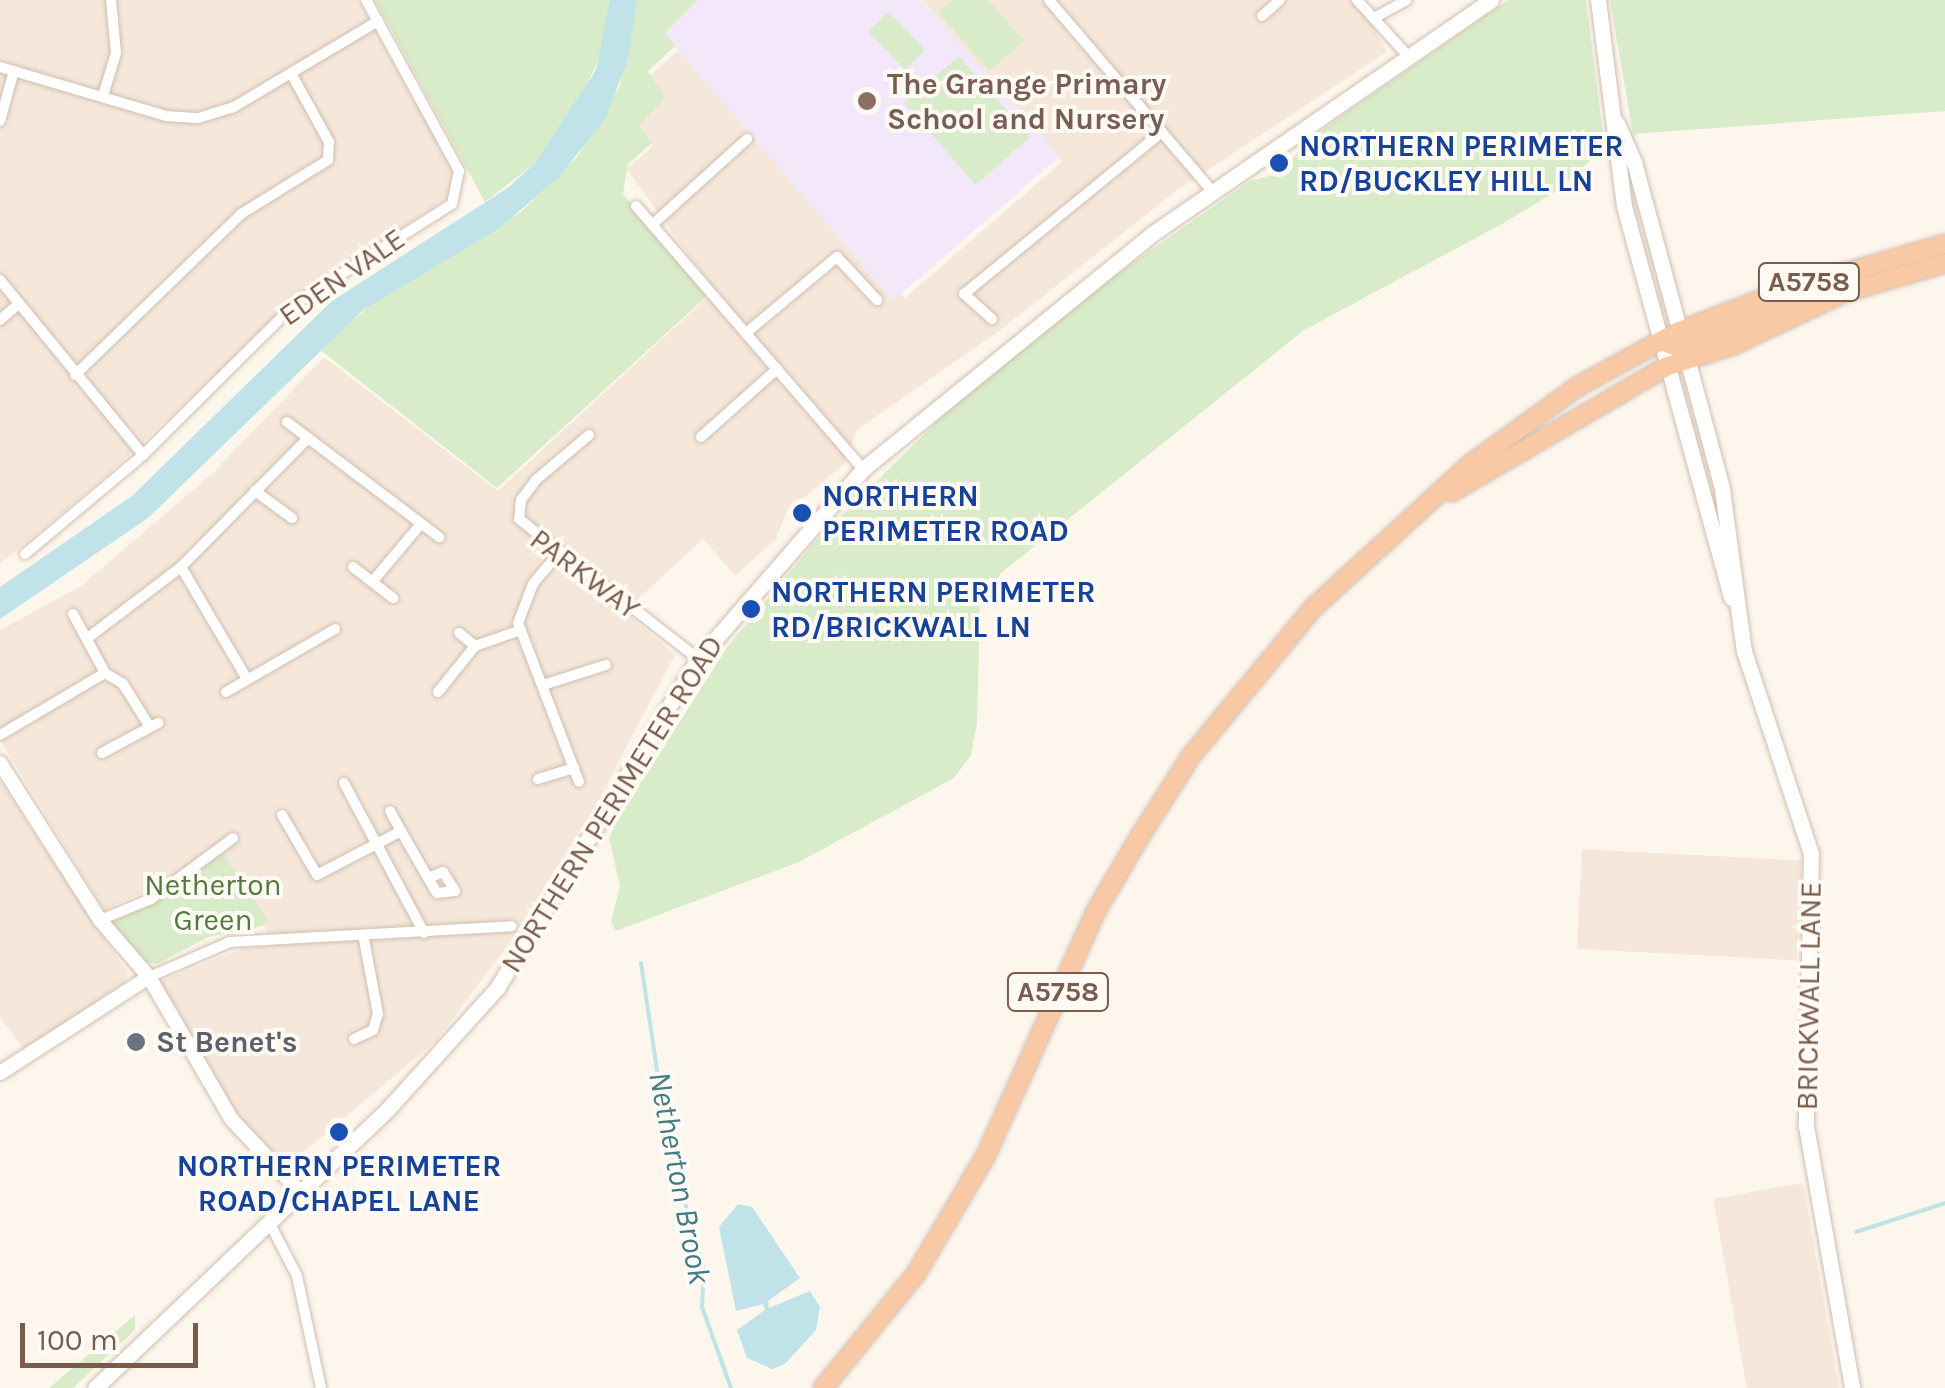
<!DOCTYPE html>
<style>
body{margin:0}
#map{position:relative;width:1945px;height:1388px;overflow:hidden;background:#fdf6ec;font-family:Karla,sans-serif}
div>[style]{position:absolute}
.residential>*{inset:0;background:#f5e8da;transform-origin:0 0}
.education>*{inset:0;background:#f3e8fa}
.green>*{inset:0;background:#d8ecc9;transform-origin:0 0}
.water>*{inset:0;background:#bfe3e8}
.stream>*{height:4px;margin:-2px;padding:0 2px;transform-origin:2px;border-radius:2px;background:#bfe3e8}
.roads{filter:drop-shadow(0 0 2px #d1beb0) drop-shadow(0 0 2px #d1beb0)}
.minor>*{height:10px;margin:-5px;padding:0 5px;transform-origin:5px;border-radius:5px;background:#fff}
.tertiary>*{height:14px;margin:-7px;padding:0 7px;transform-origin:7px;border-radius:7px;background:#fff}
.secondary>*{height:15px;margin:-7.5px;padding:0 7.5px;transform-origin:7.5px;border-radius:7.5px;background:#fff}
.trunk>*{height:18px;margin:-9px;padding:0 9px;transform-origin:9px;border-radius:9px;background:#f9c8a4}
.dots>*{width:28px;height:28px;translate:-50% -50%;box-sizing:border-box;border:5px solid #fffaf3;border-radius:50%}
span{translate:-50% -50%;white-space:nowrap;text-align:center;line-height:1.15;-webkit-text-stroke:8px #fffaf3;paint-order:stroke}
.shield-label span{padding:2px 8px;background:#fffaf3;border:2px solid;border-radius:8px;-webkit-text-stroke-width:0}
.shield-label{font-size:28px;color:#7a5c4d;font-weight:700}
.education-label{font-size:30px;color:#785e54;font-weight:700}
.left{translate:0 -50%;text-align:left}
.transit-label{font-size:30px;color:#164399;font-weight:700}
.street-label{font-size:30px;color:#7a5c4d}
.park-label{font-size:30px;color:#537a41}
.worship-label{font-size:30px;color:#5b616d;font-weight:700}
.water-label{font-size:32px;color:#437c86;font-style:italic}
.scale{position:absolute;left:20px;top:1323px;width:178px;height:45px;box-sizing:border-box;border:5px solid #7a5c4d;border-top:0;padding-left:12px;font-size:30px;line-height:35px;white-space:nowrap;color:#7a5c4d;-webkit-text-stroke:8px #fffaf3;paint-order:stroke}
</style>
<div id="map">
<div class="residential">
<div style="clip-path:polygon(0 0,358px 0,457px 176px,452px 195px,302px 294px,105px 477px,0 564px)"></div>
<div style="clip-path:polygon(922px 0,1358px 0,1387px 52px,1176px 191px,1003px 328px,857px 430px,844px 464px,786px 513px,776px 539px,735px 576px,703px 539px,625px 611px,675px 655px,594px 808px,508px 945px,437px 1040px,286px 1167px,231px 1110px,160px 981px,241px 949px,273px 946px,264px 926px,215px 860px,104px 910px,0 740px,0 630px,81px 586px,214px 472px,324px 357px,498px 491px,714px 291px,627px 169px,653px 146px,637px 126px,647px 78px,681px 48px,905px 298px,1062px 162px)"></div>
<div style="clip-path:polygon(0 781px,127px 972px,127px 980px,26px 1052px,0 1017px)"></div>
<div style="left:1582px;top:849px;width:220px;height:100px;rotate:3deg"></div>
<div style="left:1803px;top:1183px;width:208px;height:91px;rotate:80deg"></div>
</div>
<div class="education">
<div style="clip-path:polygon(698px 0,921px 0,1060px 156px,893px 301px,664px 34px)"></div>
</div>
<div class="green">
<div style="clip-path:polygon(375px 0,610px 0,602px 53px,576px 106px,535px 163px,485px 202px)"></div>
<div style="clip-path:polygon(637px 0,698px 0,665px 33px,675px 46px,648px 71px,665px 98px,639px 126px,652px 143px,628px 164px,623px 194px,708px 295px,497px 488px,319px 349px,380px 297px,522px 211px,578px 156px,620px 85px)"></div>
<div style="clip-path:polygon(952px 0,988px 0,1024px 41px,989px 71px,938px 12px)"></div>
<div style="clip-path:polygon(1508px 0,1586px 0,1604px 142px,1595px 156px,1558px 190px,1502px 224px,1304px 330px,1001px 573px,980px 603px,977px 723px,971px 755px,954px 778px,799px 862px,616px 931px,611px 922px,620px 886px,609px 838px,617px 820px,728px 646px,813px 544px,979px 380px,1058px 315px,1250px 181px,1281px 173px,1306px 141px)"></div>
<div style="clip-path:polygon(1610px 0,1945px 0,1945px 111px,1633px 134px)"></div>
<div style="left:889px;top:12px;width:53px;height:28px;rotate:47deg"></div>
<div style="left:959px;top:56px;width:108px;height:72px;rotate:49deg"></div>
<div style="clip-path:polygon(220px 850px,267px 919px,263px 926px,208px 937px,157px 964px,145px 962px,111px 922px,156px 900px)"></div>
<div style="clip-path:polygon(135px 1315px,135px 1330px,73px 1388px,49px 1388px)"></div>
</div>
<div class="water">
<div style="clip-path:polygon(610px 0,637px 0,628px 59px,605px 119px,559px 177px,498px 229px,363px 310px,148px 518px,0 619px,0 587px,132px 496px,332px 301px,509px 187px,535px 163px,596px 70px)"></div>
<div style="clip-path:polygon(738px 1204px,752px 1207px,800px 1278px,768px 1301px,769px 1308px,810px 1291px,820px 1307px,816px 1330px,785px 1364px,772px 1369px,747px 1358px,737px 1330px,765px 1310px,763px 1304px,736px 1311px,719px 1227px)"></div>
</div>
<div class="stream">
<div style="left:641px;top:963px;width:183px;rotate:81.5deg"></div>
<div style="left:668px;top:1144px;width:130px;rotate:73.9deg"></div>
<div style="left:704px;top:1269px;width:38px;rotate:93deg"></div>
<div style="left:702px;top:1307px;width:86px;rotate:70.3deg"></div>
<div style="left:1856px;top:1232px;width:94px;rotate:-18deg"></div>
</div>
<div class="roads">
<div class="minor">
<div style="left:1049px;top:0;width:251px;rotate:49.5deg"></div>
<div style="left:1357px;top:0;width:76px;rotate:47.7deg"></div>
<div style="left:1262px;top:16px;width:24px;rotate:-42deg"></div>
<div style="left:1374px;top:18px;width:37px;rotate:-29deg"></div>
<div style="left:0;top:67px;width:173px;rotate:16.4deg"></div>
<div style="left:166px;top:116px;width:32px;rotate:4deg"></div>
<div style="left:198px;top:118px;width:38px;rotate:-17deg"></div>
<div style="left:234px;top:107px;width:168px;rotate:-30.8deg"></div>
<div style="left:103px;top:96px;width:45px;rotate:-73.2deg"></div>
<div style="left:116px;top:53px;width:53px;rotate:-95.4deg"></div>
<div style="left:0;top:121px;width:52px;rotate:-74.4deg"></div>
<div style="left:636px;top:206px;width:347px;rotate:49.2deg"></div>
<div style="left:653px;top:224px;width:127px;rotate:-42.1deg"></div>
<div style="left:0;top:280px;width:226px;rotate:50.7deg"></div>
<div style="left:992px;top:319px;width:38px;rotate:-138deg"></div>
<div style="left:964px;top:294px;width:256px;rotate:-39.3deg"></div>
<div style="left:0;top:320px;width:21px;rotate:-41deg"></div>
<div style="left:746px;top:333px;width:119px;rotate:-39.9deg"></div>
<div style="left:837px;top:257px;width:59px;rotate:47.1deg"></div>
<div style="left:75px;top:375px;width:231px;rotate:-44.1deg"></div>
<div style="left:241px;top:214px;width:102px;rotate:-31.8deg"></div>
<div style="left:328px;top:160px;width:18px;rotate:-87deg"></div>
<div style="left:329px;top:142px;width:77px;rotate:-118.9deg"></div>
<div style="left:287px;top:422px;width:191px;rotate:37.1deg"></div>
<div style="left:589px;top:435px;width:70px;rotate:139.7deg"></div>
<div style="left:536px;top:480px;width:25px;rotate:127deg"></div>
<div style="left:521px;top:500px;width:19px;rotate:96deg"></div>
<div style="left:519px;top:519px;width:227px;rotate:38deg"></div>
<div style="left:701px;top:437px;width:102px;rotate:-41.8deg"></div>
<div style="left:255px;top:491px;width:46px;rotate:36.1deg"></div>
<div style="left:25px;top:554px;width:154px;rotate:-40deg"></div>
<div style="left:143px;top:455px;width:216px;rotate:-44.8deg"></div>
<div style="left:296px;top:303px;width:185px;rotate:-32.4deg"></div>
<div style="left:452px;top:204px;width:34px;rotate:-78deg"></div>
<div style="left:459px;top:171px;width:195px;rotate:-118.5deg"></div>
<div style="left:558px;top:554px;width:39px;rotate:130deg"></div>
<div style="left:533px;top:584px;width:42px;rotate:111deg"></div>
<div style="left:518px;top:623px;width:170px;rotate:69deg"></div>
<div style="left:181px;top:567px;width:130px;rotate:59.5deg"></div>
<div style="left:353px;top:567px;width:51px;rotate:37.8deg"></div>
<div style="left:372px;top:582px;width:75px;rotate:-49.9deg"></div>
<div style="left:73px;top:614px;width:67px;rotate:61.5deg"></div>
<div style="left:105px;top:673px;width:21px;rotate:31deg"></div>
<div style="left:123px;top:684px;width:51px;rotate:57.9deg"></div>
<div style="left:459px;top:633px;width:21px;rotate:39deg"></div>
<div style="left:89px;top:637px;width:116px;rotate:-37.3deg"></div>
<div style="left:181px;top:567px;width:181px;rotate:-45.4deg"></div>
<div style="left:543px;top:685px;width:66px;rotate:-17.6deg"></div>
<div style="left:226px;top:692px;width:126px;rotate:-30deg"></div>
<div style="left:438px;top:692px;width:59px;rotate:-51.2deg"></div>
<div style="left:475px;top:646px;width:49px;rotate:-19.2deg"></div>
<div style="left:0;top:735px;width:122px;rotate:-30.6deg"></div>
<div style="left:102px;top:753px;width:64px;rotate:-28.2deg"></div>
<div style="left:538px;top:779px;width:38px;rotate:-17deg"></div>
<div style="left:344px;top:783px;width:170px;rotate:61.9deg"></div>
<div style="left:390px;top:811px;width:23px;rotate:61deg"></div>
<div style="left:401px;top:831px;width:54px;rotate:60.1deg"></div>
<div style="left:428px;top:878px;width:17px;rotate:59deg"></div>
<div style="left:437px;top:893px;width:18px;rotate:-6deg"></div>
<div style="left:455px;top:891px;width:22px;rotate:-122deg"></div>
<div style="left:443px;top:872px;width:16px;rotate:158deg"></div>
<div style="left:282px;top:815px;width:69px;rotate:59.7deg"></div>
<div style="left:317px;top:875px;width:95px;rotate:-27.6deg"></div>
<div style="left:100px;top:920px;width:55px;rotate:-22.4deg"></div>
<div style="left:151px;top:899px;width:102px;rotate:-36.6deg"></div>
<div style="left:149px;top:977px;width:88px;rotate:-23.4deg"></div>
<div style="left:230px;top:942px;width:282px;rotate:-3.2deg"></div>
<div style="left:354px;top:1039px;width:21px;rotate:-25deg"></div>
<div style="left:373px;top:1030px;width:17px;rotate:-73deg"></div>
<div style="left:378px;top:1014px;width:76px;rotate:-100.6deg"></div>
<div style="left:269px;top:1222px;width:61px;rotate:62.6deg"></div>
<div style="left:297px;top:1276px;width:115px;rotate:77.9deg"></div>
</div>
<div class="tertiary">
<div style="left:0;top:763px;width:186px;rotate:57.5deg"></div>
<div style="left:100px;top:920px;width:75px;rotate:49.3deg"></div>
<div style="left:149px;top:977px;width:165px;rotate:59.9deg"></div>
<div style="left:232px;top:1120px;width:99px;rotate:46.6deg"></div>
<div style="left:0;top:1073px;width:177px;rotate:-32.8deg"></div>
</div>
<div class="secondary">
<div style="left:1598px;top:0;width:208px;rotate:82.8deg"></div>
<div style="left:1624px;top:206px;width:406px;rotate:74.7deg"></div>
<div style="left:1617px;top:123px;width:43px;rotate:66.4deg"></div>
<div style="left:1634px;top:162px;width:339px;rotate:74.9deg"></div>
<div style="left:1722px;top:489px;width:163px;rotate:82.3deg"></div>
<div style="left:1744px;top:651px;width:214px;rotate:71.7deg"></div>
<div style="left:1811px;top:854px;width:272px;rotate:91.1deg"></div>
<div style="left:1806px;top:1126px;width:266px;rotate:80deg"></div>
<div style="left:95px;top:1388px;width:402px;rotate:-43.6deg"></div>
<div style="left:386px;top:1111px;width:166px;rotate:-47.9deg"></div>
<div style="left:497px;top:988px;width:386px;rotate:-58.6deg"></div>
<div style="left:698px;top:659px;width:252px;rotate:-49deg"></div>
<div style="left:863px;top:469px;width:372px;rotate:-39.1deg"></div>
<div style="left:1152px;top:234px;width:412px;rotate:-34.6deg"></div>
</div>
<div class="trunk">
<div style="left:1660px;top:341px;width:16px;rotate:18deg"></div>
<div style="left:1675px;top:346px;width:144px;rotate:-18.7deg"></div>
<div style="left:1452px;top:492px;width:250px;rotate:-30.3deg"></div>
<div style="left:1668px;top:366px;width:66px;rotate:-17.6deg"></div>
<div style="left:1731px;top:346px;width:127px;rotate:-25.2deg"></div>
<div style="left:1846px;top:292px;width:103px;rotate:-16.3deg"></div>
<div style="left:823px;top:1388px;width:147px;rotate:-50.8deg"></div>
<div style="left:916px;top:1274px;width:138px;rotate:-59.5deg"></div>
<div style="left:986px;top:1155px;width:268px;rotate:-65.7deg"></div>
<div style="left:1096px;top:911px;width:91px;rotate:-59.5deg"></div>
<div style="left:1142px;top:833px;width:91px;rotate:-57.5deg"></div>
<div style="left:1191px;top:756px;width:192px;rotate:-50.5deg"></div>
<div style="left:1313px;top:608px;width:215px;rotate:-42.4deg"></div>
<div style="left:1472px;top:463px;width:130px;rotate:-35.9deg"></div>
<div style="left:1577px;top:387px;width:114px;rotate:-28.8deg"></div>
<div style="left:1677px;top:332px;width:117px;rotate:-21.1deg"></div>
<div style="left:1786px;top:290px;width:166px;rotate:-16.1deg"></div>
</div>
</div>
<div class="dots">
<div style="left:867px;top:101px;background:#8d6e63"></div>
<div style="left:1279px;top:163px;background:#1a4fb4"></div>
<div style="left:802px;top:513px;background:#1a4fb4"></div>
<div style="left:751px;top:609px;background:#1a4fb4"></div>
<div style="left:136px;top:1042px;background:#6b7280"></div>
<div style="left:339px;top:1132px;background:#1a4fb4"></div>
</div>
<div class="shield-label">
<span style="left:1809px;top:282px">A5758</span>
<span style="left:1058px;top:992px">A5758</span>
</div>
<div class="education-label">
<span class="left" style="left:887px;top:101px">The Grange Primary<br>School and Nursery</span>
</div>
<div class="transit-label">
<span class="left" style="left:1299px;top:163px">NORTHERN PERIMETER<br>RD/BUCKLEY HILL LN</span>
<span class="left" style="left:822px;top:513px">NORTHERN<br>PERIMETER ROAD</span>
<span class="left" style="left:771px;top:609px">NORTHERN PERIMETER<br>RD/BRICKWALL LN</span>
<span style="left:339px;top:1183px">NORTHERN PERIMETER<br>ROAD/CHAPEL LANE</span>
</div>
<div class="street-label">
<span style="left:342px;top:277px;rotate:-35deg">EDEN VALE</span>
<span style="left:585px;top:574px;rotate:37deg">PARKWAY</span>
<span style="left:612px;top:804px;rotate:-58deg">NORTHERN PERIMETER ROAD</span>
<span style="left:1809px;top:996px;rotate:-89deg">BRICKWALL LANE</span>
</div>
<div class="park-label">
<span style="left:213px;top:902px">Netherton<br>Green</span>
</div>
<div class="worship-label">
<span class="left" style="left:156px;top:1042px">St Benet's</span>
</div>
<div class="water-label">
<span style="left:679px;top:1178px;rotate:79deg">Netherton Brook</span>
</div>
<div class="scale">100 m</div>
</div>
